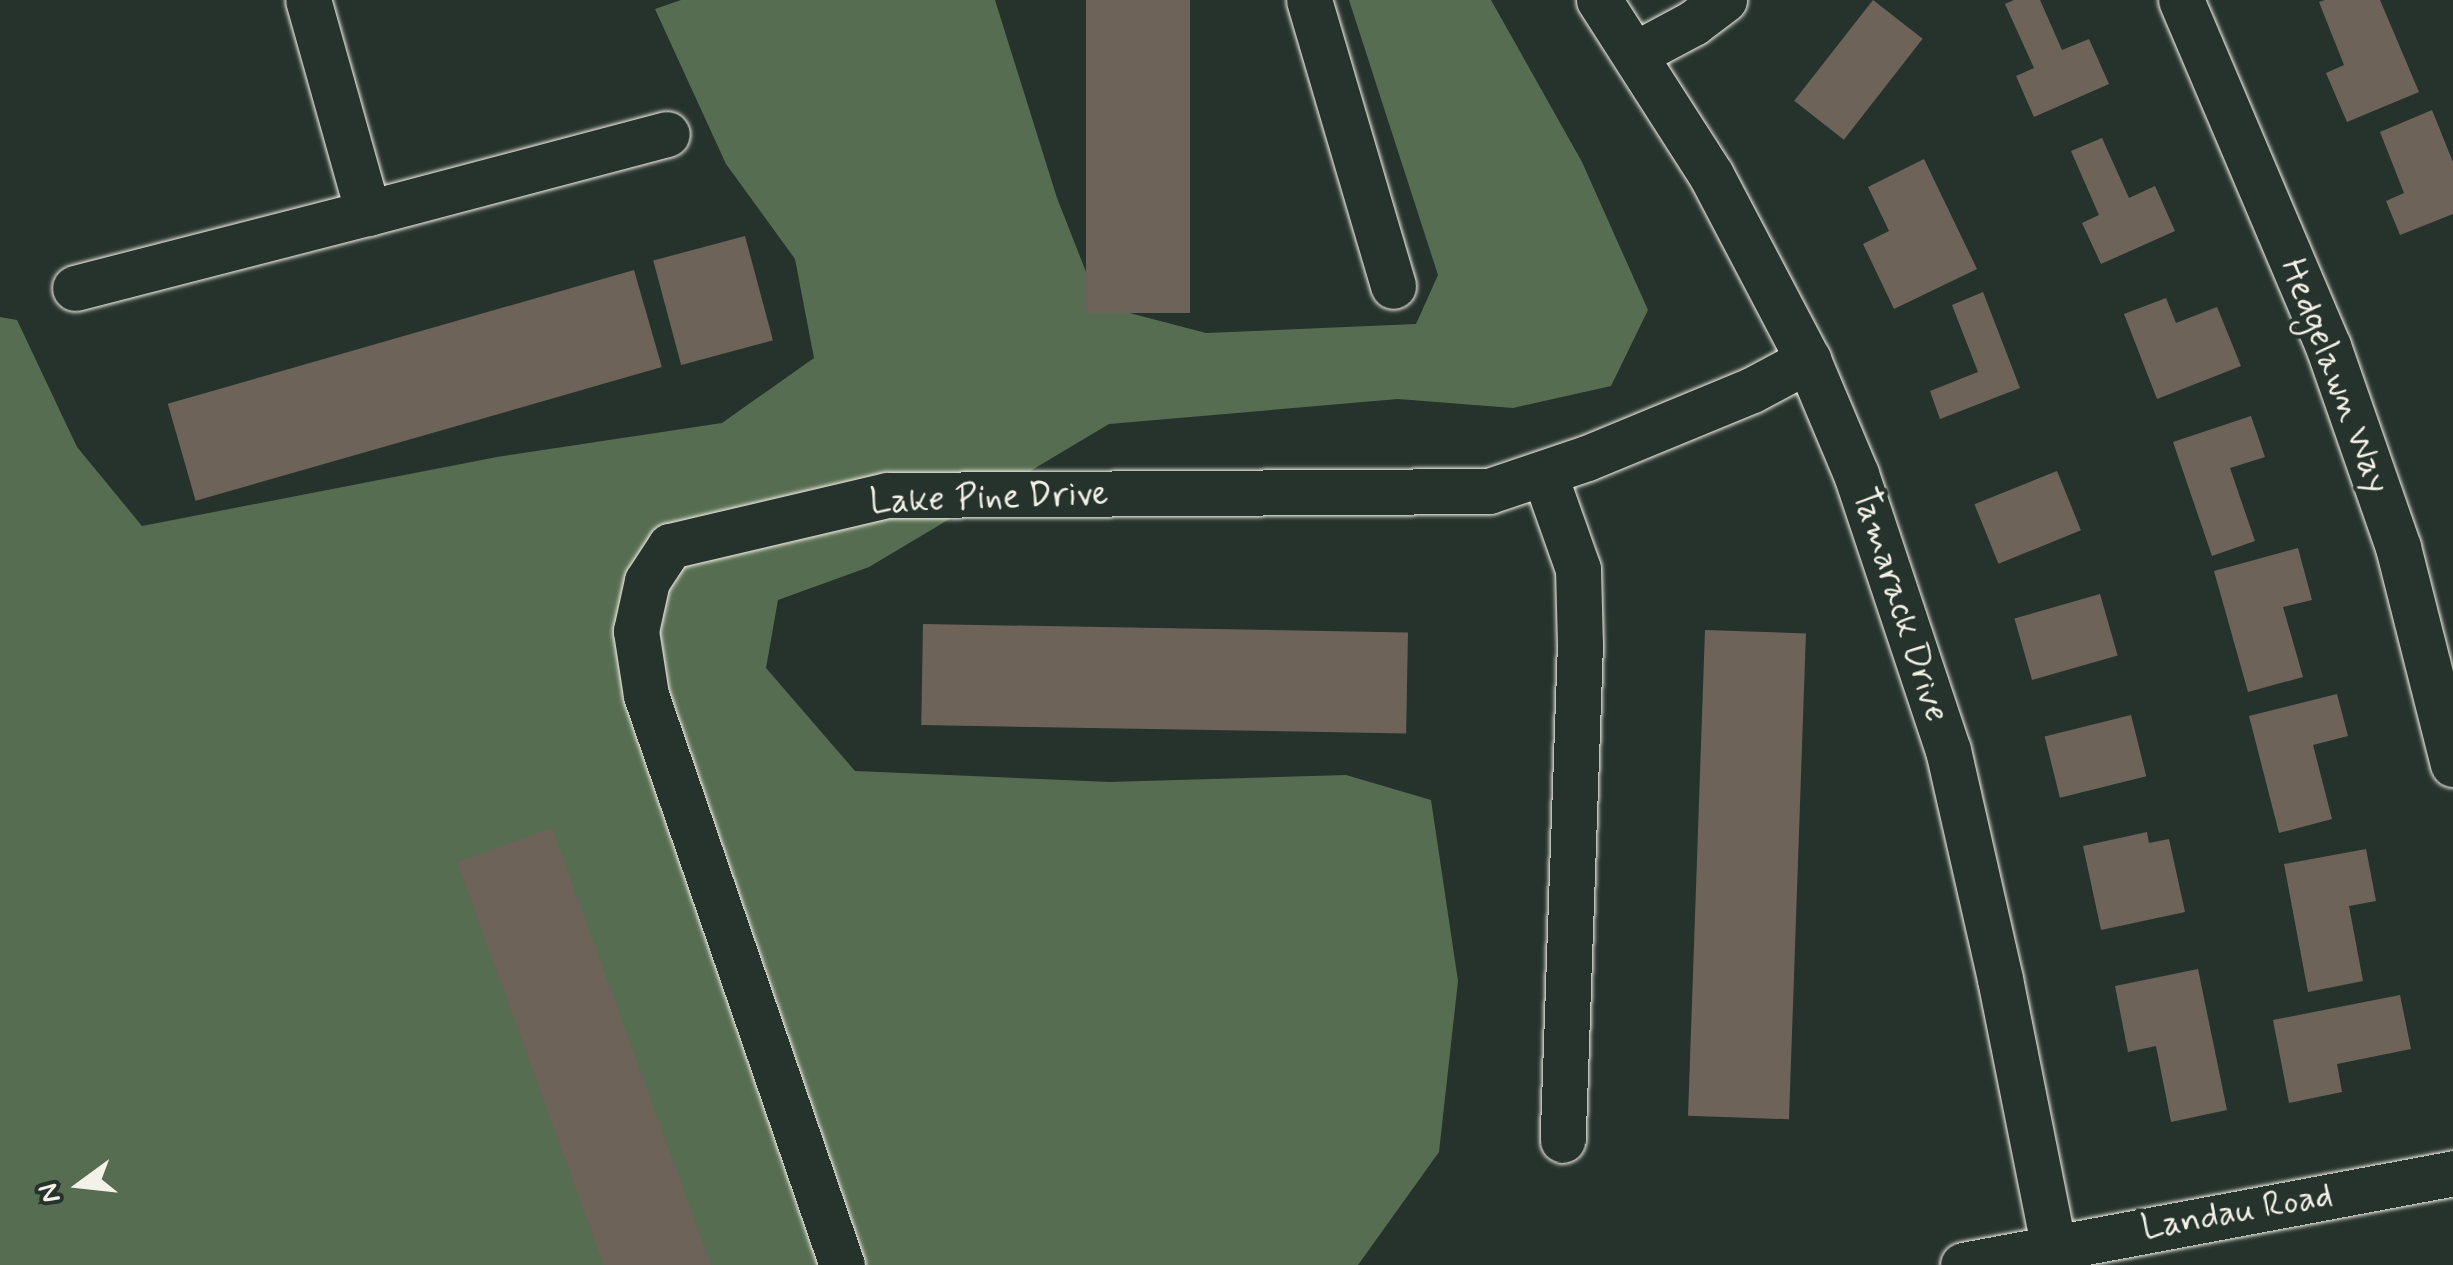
<!DOCTYPE html>
<style>
body{margin:0}
#map{position:relative;width:2453px;height:1265px;overflow:hidden;background:#26332d;font-family:Mynerve,sans-serif}
div>[style]{position:absolute}
.green>*{inset:0;background:#576d51}
.building>*{inset:0;background:#6e6359;transform-origin:0 0}
.roads{filter:drop-shadow(0 0 2px #f4f1e8) drop-shadow(0 0 2px #f4f1e8)}
.minor>*{height:45px;margin:-22.5px;padding:0 22.5px;transform-origin:22.5px;border-radius:22.5px;background:#26332d}
span{translate:-50% -50%;white-space:nowrap;text-align:center;line-height:1.15;-webkit-text-stroke:8px #26332d;paint-order:stroke}
.street-label{font-size:35px;color:#f4f1e8}
.north{position:absolute;left:30px;top:1135px;width:100px;height:100px;-webkit-text-stroke:8px #26332d;paint-order:stroke;rotate:255deg;font-size:28px;font-weight:700;line-height:40px;text-align:center;color:#f4f1e8}
.north::after{content:'';display:block;margin:auto;width:35px;height:45px;background:#f4f1e8;clip-path:polygon(50% 0,100% 100%,50% 72%,0 100%)}
</style>
<div id="map">
<div class="green">
<div style="clip-path:polygon(681px 0,995px 0,1057px 198px,1099px 305px,1206px 333px,1416px 324px,1438px 275px,1349px 0,1491px 0,1582px 162px,1648px 310px,1611px 386px,1513px 408px,1398px 399px,1109px 424px,869px 567px,778px 600px,766px 668px,855px 771px,1109px 782px,1346px 775px,1431px 800px,1458px 981px,1439px 1152px,1358px 1265px,0 1265px,0 317px,17px 320px,77px 447px,142px 526px,497px 457px,722px 423px,814px 358px,795px 259px,726px 164px,655px 9px)"></div>
</div>
<div class="building">
<div style="left:1086px;top:0;width:104px;height:313px"></div>
<div style="left:1873px;top:0;width:63px;height:128px;rotate:38deg"></div>
<div style="clip-path:polygon(2014px 0,2040px 0,2062px 50px,2089px 39px,2109px 84px,2034px 117px,2016px 76px,2034px 68px,2005px 4px)"></div>
<div style="clip-path:polygon(2325px 0,2380px 0,2419px 92px,2347px 122px,2326px 73px,2344px 65px,2319px 2px)"></div>
<div style="clip-path:polygon(2432px 110px,2453px 162px,2453px 214px,2400px 235px,2386px 201px,2404px 193px,2380px 132px)"></div>
<div style="clip-path:polygon(2102px 138px,2129px 198px,2155px 186px,2175px 231px,2101px 264px,2082px 223px,2099px 215px,2071px 151px)"></div>
<div style="clip-path:polygon(1924px 159px,1977px 269px,1894px 309px,1863px 244px,1889px 231px,1868px 187px)"></div>
<div style="left:745px;top:236px;width:108px;height:95px;rotate:75deg"></div>
<div style="left:634px;top:270px;width:101px;height:485px;rotate:74deg"></div>
<div style="clip-path:polygon(1983px 292px,2020px 388px,1940px 419px,1930px 391px,1978px 372px,1952px 305px)"></div>
<div style="clip-path:polygon(2166px 298px,2176px 323px,2217px 307px,2241px 366px,2157px 399px,2124px 314px)"></div>
<div style="clip-path:polygon(2251px 416px,2265px 457px,2230px 468px,2255px 541px,2212px 556px,2173px 442px)"></div>
<div style="left:2057px;top:471px;width:64px;height:89px;rotate:68deg"></div>
<div style="clip-path:polygon(2298px 548px,2312px 600px,2283px 607px,2303px 677px,2248px 692px,2214px 571px)"></div>
<div style="left:2100px;top:594px;width:64px;height:89px;rotate:74deg"></div>
<div style="left:923px;top:624px;width:485px;height:101px;rotate:1deg"></div>
<div style="left:1705px;top:630px;width:101px;height:486px;rotate:2deg"></div>
<div style="clip-path:polygon(2337px 694px,2348px 736px,2313px 745px,2332px 819px,2279px 833px,2249px 716px)"></div>
<div style="left:2131px;top:715px;width:63px;height:89px;rotate:76deg"></div>
<div style="left:552px;top:828px;width:465px;height:101px;rotate:70deg"></div>
<div style="clip-path:polygon(2147px 832px,2149px 843px,2169px 839px,2185px 912px,2101px 930px,2083px 846px)"></div>
<div style="clip-path:polygon(2366px 849px,2376px 901px,2349px 906px,2363px 981px,2308px 992px,2284px 864px)"></div>
<div style="clip-path:polygon(2198px 969px,2227px 1110px,2171px 1122px,2156px 1046px,2128px 1052px,2115px 986px)"></div>
<div style="clip-path:polygon(2400px 995px,2411px 1049px,2337px 1064px,2342px 1092px,2289px 1103px,2273px 1020px)"></div>
</div>
<div class="roads">
<div class="minor">
<div style="left:1309px;top:0;width:298px;rotate:73.6deg"></div>
<div style="left:1599px;top:0;width:208px;rotate:57.4deg"></div>
<div style="left:1711px;top:175px;width:209px;rotate:62.3deg"></div>
<div style="left:1808px;top:360px;width:124px;rotate:67.2deg"></div>
<div style="left:1856px;top:474px;width:291px;rotate:71.6deg"></div>
<div style="left:1948px;top:750px;width:235px;rotate:77.2deg"></div>
<div style="left:2000px;top:979px;width:292px;rotate:78.7deg"></div>
<div style="left:2181px;top:0;width:376px;rotate:67deg"></div>
<div style="left:2328px;top:346px;width:213px;rotate:70.8deg"></div>
<div style="left:2398px;top:547px;width:224px;rotate:75.8deg"></div>
<div style="left:1635px;top:54px;width:66px;rotate:-28.1deg"></div>
<div style="left:1693px;top:23px;width:39px;rotate:-37deg"></div>
<div style="left:368px;top:213px;width:309px;rotate:-14.8deg"></div>
<div style="left:75px;top:288px;width:302px;rotate:-14.4deg"></div>
<div style="left:368px;top:213px;width:221px;rotate:-105.7deg"></div>
<div style="left:1544px;top:473px;width:102px;rotate:70.5deg"></div>
<div style="left:1578px;top:569px;width:74px;rotate:88.5deg"></div>
<div style="left:1580px;top:643px;width:497px;rotate:92deg"></div>
<div style="left:842px;top:1265px;width:603px;rotate:-108.98deg"></div>
<div style="left:646px;top:695px;width:65px;rotate:-98.9deg"></div>
<div style="left:636px;top:631px;width:51px;rotate:-77.6deg"></div>
<div style="left:647px;top:581px;width:42px;rotate:-56.7deg"></div>
<div style="left:670px;top:546px;width:223px;rotate:-13.2deg"></div>
<div style="left:887px;top:495px;width:602px;rotate:-0.38deg"></div>
<div style="left:1489px;top:491px;width:103px;rotate:-18.6deg"></div>
<div style="left:1587px;top:458px;width:178px;rotate:-22.4deg"></div>
<div style="left:1752px;top:390px;width:64px;rotate:-28.2deg"></div>
<div style="left:1963px;top:1265px;width:499px;rotate:-10.6deg"></div>
</div>
</div>
<div class="street-label">
<span style="left:2335px;top:376px;rotate:69deg">Hedgelawn Way</span>
<span style="left:989px;top:498px;rotate:-2deg">Lake Pine Drive</span>
<span style="left:1900px;top:605px;rotate:72deg">Tamarack Drive</span>
<span style="left:2237px;top:1212px;rotate:-10deg">Landau Road</span>
</div>
<div class="north">N</div>
</div>
